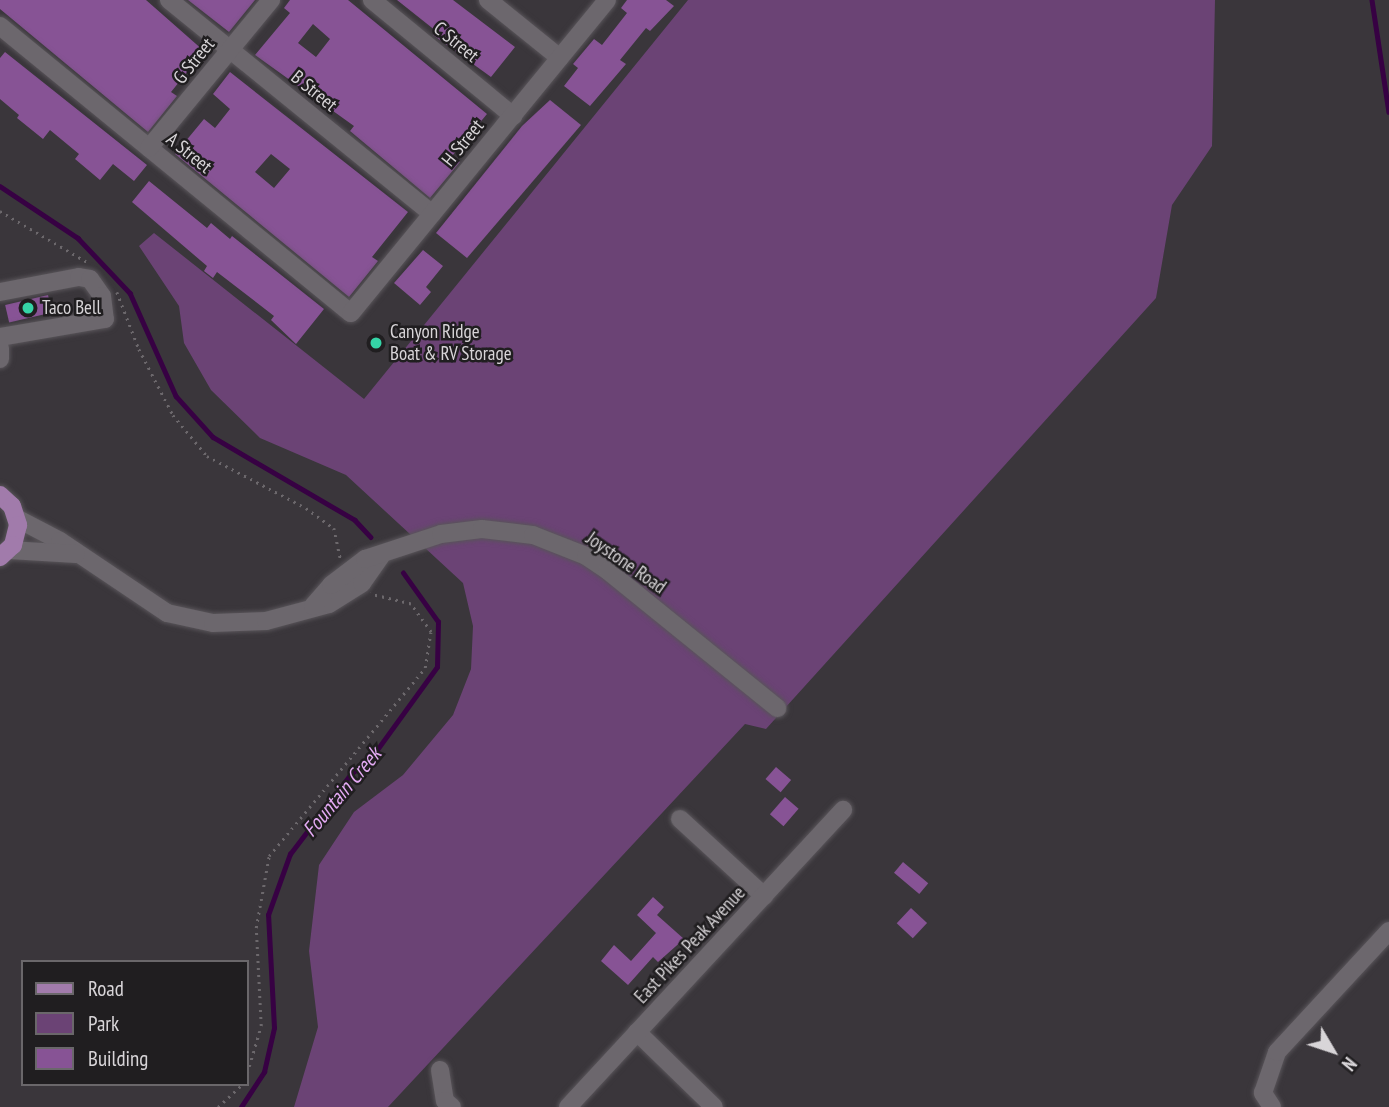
<!DOCTYPE html>
<style>
body{margin:0}
#map{position:relative;width:1389px;height:1107px;overflow:hidden;background:#3a363b;font-family:"PT Sans Narrow",sans-serif}
div>[style]{position:absolute}
.green>*{inset:0;background:#6b4375}
.stream>*{height:4.5px;margin:-2.25px;padding:0 2.25px;transform-origin:2.25px;border-radius:2.25px;background:#370143}
.building>*{inset:0;background:#875395;transform-origin:0 0}
.path>*{height:2.5px;margin-top:-1.25px;transform-origin:0;background:repeating-linear-gradient(90deg,#6c686c 0 2px,transparent 0 7px)}
.roads{filter:drop-shadow(0 0 2px #585459) drop-shadow(0 0 2px #585459)}
.minor>*{height:18px;margin:-9px;padding:0 9px;transform-origin:9px;border-radius:9px;background:#6c676d}
.major>*{height:18px;margin:-9px;padding:0 9px;transform-origin:9px;border-radius:9px;background:#a17bab}
.dots>*{width:19px;height:19px;translate:-50% -50%;box-sizing:border-box;border:4px solid #201e20;border-radius:50%}
span{translate:-50% -50%;white-space:nowrap;text-align:center;line-height:1.15;-webkit-text-stroke:5px #201e20;paint-order:stroke}
.street-label{font-size:19px;color:#d8d5d8}
.poi-label{font-size:19px;color:#d8d5d8}
.left{translate:0 -50%;text-align:left}
.water-label{font-size:21px;color:#e4aaf4;font-style:italic}
.legend{position:absolute;left:21px;top:960px;width:228px;height:126px;box-sizing:border-box;background:#201e20;border:2px solid #6a676a;margin:0;padding:9px 12px;list-style:none;font-size:21px;color:#d8d5d8}
.legend li{display:flex;align-items:center;gap:14px;height:35px}
.legend b{width:35px;border:2px solid #6a676a}
.north{position:absolute;left:1298px;top:1016px;width:70px;height:70px;-webkit-text-stroke:5px #201e20;paint-order:stroke;rotate:129deg;font-size:19px;font-weight:700;line-height:28px;text-align:center;color:#d8d5d8}
.north::after{content:'';display:block;margin:auto;width:24px;height:32px;background:#d8d5d8;clip-path:polygon(50% 0,100% 100%,50% 72%,0 100%)}
</style>
<div id="map">
<div class="green">
<div style="clip-path:polygon(688px 0,1215px 0,1212px 146px,1172px 205px,1156px 298px,766px 729px,745px 724px,388px 1107px,294px 1107px,318px 1027px,309px 951px,319px 865px,354px 812px,403px 775px,453px 715px,471px 669px,473px 626px,463px 583px,346px 475px,260px 438px,211px 390px,184px 343px,179px 306px,139px 246px,154px 233px,364px 399px)"></div>
</div>
<div class="stream">
<div style="left:1372px;top:0;width:113px;rotate:81.4deg"></div>
<div style="left:0;top:186px;width:94px;rotate:33.7deg"></div>
<div style="left:78px;top:238px;width:76px;rotate:46.6deg"></div>
<div style="left:130px;top:293px;width:113px;rotate:65.9deg"></div>
<div style="left:176px;top:396px;width:55px;rotate:47.9deg"></div>
<div style="left:213px;top:437px;width:164px;rotate:30.3deg"></div>
<div style="left:355px;top:520px;width:23px;rotate:47deg"></div>
<div style="left:241px;top:1107px;width:42px;rotate:-56.7deg"></div>
<div style="left:264px;top:1072px;width:45px;rotate:-77.2deg"></div>
<div style="left:274px;top:1028px;width:113px;rotate:-93deg"></div>
<div style="left:268px;top:915px;width:65px;rotate:-70.2deg"></div>
<div style="left:290px;top:854px;width:99px;rotate:-52.8deg"></div>
<div style="left:350px;top:775px;width:32px;rotate:-41deg"></div>
<div style="left:374px;top:754px;width:107px;rotate:-54.1deg"></div>
<div style="left:437px;top:667px;width:45px;rotate:-88.7deg"></div>
<div style="left:438px;top:622px;width:60px;rotate:-125.5deg"></div>
</div>
<div class="building">
<div style="clip-path:polygon(0 0,146px 0,204px 51px,171px 92px,177px 96px,148px 132px,0 9px)"></div>
<div style="clip-path:polygon(188px 0,255px 0,229px 32px)"></div>
<div style="clip-path:polygon(evenodd,290px 0,348px 0,487px 114px,452px 156px,460px 162px,430px 198px,350px 131px,354px 126px,255px 55px,290px 13px,284px 8px,290px 0,313px 24px,330px 39px,316px 57px,298px 43px,313px 24px)"></div>
<div style="clip-path:polygon(397px 0,453px 0,515px 47px,491px 77px,433px 35px,436px 31px)"></div>
<div style="clip-path:polygon(627px 0,666px 0,674px 6px,650px 31px,646px 28px,620px 60px,626px 64px,590px 106px,564px 86px,578px 68px,573px 64px,594px 39px,602px 45px,627px 13px,621px 8px)"></div>
<div style="clip-path:polygon(5px 52px,147px 165px,134px 181px,113px 164px,100px 180px,75px 159px,79px 154px,50px 130px,43px 139px,17px 118px,19px 115px,0 99px,0 58px)"></div>
<div style="clip-path:polygon(evenodd,230px 72px,408px 212px,372px 257px,378px 261px,349px 297px,175px 154px,204px 119px,215px 128px,230px 109px,213px 94px,230px 72px,271px 154px,290px 169px,274px 188px,255px 172px,271px 154px)"></div>
<div style="clip-path:polygon(550px 100px,581px 125px,467px 258px,436px 233px,522px 126px)"></div>
<div style="clip-path:polygon(149px 181px,207px 228px,211px 223px,230px 239px,232px 236px,324px 309px,296px 344px,271px 320px,274px 316px,217px 272px,213px 278px,204px 271px,207px 266px,132px 202px)"></div>
<div style="clip-path:polygon(423px 250px,443px 266px,426px 287px,431px 292px,420px 305px,394px 283px)"></div>
<div style="left:48px;top:295px;width:18px;height:44px;rotate:77deg"></div>
<div style="left:776px;top:767px;width:20px;height:16px;rotate:41deg"></div>
<div style="left:785px;top:797px;width:18px;height:23px;rotate:41deg"></div>
<div style="left:903px;top:862px;width:33px;height:14px;rotate:40deg"></div>
<div style="clip-path:polygon(653px 897px,664px 907px,657px 915px,684px 939px,658px 962px,653px 957px,628px 985px,601px 961px,614px 945px,631px 961px,656px 933px,637px 915px)"></div>
<div style="left:911px;top:908px;width:22px;height:21px;rotate:43deg"></div>
</div>
<div class="path">
<div style="left:0;top:211px;width:101px;rotate:30.4deg"></div>
<div style="left:117px;top:292px;width:61px;rotate:68.9deg"></div>
<div style="left:139px;top:349px;width:74px;rotate:62.7deg"></div>
<div style="left:173px;top:415px;width:53px;rotate:50.3deg"></div>
<div style="left:207px;top:456px;width:112px;rotate:27.7deg"></div>
<div style="left:306px;top:508px;width:34px;rotate:36deg"></div>
<div style="left:334px;top:528px;width:33px;rotate:78deg"></div>
<div style="left:247px;top:1073px;width:49px;rotate:-73.4deg"></div>
<div style="left:261px;top:1026px;width:98px;rotate:-92.9deg"></div>
<div style="left:256px;top:928px;width:73px;rotate:-79.8deg"></div>
<div style="left:269px;top:856px;width:244px;rotate:-50.3deg"></div>
<div style="left:425px;top:668px;width:36px;rotate:-81deg"></div>
<div style="left:431px;top:632px;width:34px;rotate:-126deg"></div>
<div style="left:411px;top:604px;width:42px;rotate:-166.3deg"></div>
<div style="left:218px;top:1107px;width:34px;rotate:-43deg"></div>
</div>
<div class="roads">
<div class="minor">
<div style="left:169px;top:0;width:339px;rotate:39.1deg"></div>
<div style="left:372px;top:0;width:183px;rotate:39.4deg"></div>
<div style="left:488px;top:0;width:92px;rotate:38.9deg"></div>
<div style="left:0;top:26px;width:453px;rotate:39.3deg"></div>
<div style="left:351px;top:313px;width:404px;rotate:-50.7deg"></div>
<div style="left:149px;top:148px;width:192px;rotate:-50.5deg"></div>
<div style="left:0;top:292px;width:80px;rotate:-10.8deg"></div>
<div style="left:79px;top:277px;width:11px;rotate:10deg"></div>
<div style="left:90px;top:279px;width:21px;rotate:55deg"></div>
<div style="left:102px;top:296px;width:23px;rotate:83deg"></div>
<div style="left:105px;top:319px;width:107px;rotate:170.3deg"></div>
<div style="left:0;top:348px;width:11px;rotate:90deg"></div>
<div style="left:18px;top:519px;width:47px;rotate:27.6deg"></div>
<div style="left:60px;top:541px;width:129px;rotate:33.9deg"></div>
<div style="left:167px;top:613px;width:47px;rotate:12.3deg"></div>
<div style="left:213px;top:623px;width:53px;rotate:-2.2deg"></div>
<div style="left:266px;top:621px;width:65px;rotate:-15.1deg"></div>
<div style="left:329px;top:604px;width:39px;rotate:-32deg"></div>
<div style="left:362px;top:583px;width:33px;rotate:-55deg"></div>
<div style="left:9px;top:550px;width:67px;rotate:3.4deg"></div>
<div style="left:313px;top:606px;width:28px;rotate:-49deg"></div>
<div style="left:331px;top:585px;width:43px;rotate:-37.4deg"></div>
<div style="left:365px;top:559px;width:80px;rotate:-18.2deg"></div>
<div style="left:441px;top:534px;width:41px;rotate:-7deg"></div>
<div style="left:482px;top:529px;width:51px;rotate:6.7deg"></div>
<div style="left:533px;top:535px;width:57px;rotate:21.6deg"></div>
<div style="left:586px;top:556px;width:27px;rotate:34deg"></div>
<div style="left:608px;top:571px;width:218px;rotate:39deg"></div>
<div style="left:680px;top:819px;width:114px;rotate:42.5deg"></div>
<div style="left:637px;top:1032px;width:107px;rotate:44.2deg"></div>
<div style="left:440px;top:1070px;width:31px;rotate:81deg"></div>
<div style="left:445px;top:1101px;width:9px;rotate:41deg"></div>
<div style="left:568px;top:1107px;width:405px;rotate:-47.2deg"></div>
<div style="left:1272px;top:1107px;width:17px;rotate:-123deg"></div>
<div style="left:1263px;top:1093px;width:43px;rotate:-71.1deg"></div>
<div style="left:1277px;top:1052px;width:165px;rotate:-47.2deg"></div>
</div>
<div class="major">
<div style="left:0;top:495px;width:16px;rotate:43deg"></div>
<div style="left:12px;top:506px;width:20px;rotate:72deg"></div>
<div style="left:18px;top:525px;width:21px;rotate:104deg"></div>
<div style="left:13px;top:545px;width:18px;rotate:137deg"></div>
</div>
</div>
<div class="dots">
<div style="left:28px;top:308px;background:#35d4a7"></div>
<div style="left:376px;top:343px;background:#35d4a7"></div>
</div>
<div class="street-label">
<span style="left:456px;top:42px;rotate:39deg">C Street</span>
<span style="left:194px;top:61px;rotate:-51deg">G Street</span>
<span style="left:314px;top:91px;rotate:39deg">B Street</span>
<span style="left:463px;top:143px;rotate:-51deg">H Street</span>
<span style="left:189px;top:153px;rotate:39deg">A Street</span>
<span style="left:626px;top:563px;rotate:35deg">Joystone Road</span>
<span style="left:690px;top:945px;rotate:-47deg">East Pikes Peak Avenue</span>
</div>
<div class="poi-label">
<span class="left" style="left:42px;top:308px">Taco Bell</span>
<span class="left" style="left:390px;top:343px">Canyon Ridge<br>Boat &amp; RV Storage</span>
</div>
<div class="water-label">
<span style="left:342px;top:792px;rotate:-50deg">Fountain Creek</span>
</div>
<ul class="legend">
<li><b style="height:9px;background:#a17bab"></b>Road</li>
<li><b style="height:19px;background:#6b4375"></b>Park</li>
<li><b style="height:19px;background:#875395"></b>Building</li>
</ul>
<div class="north">N</div>
</div>
